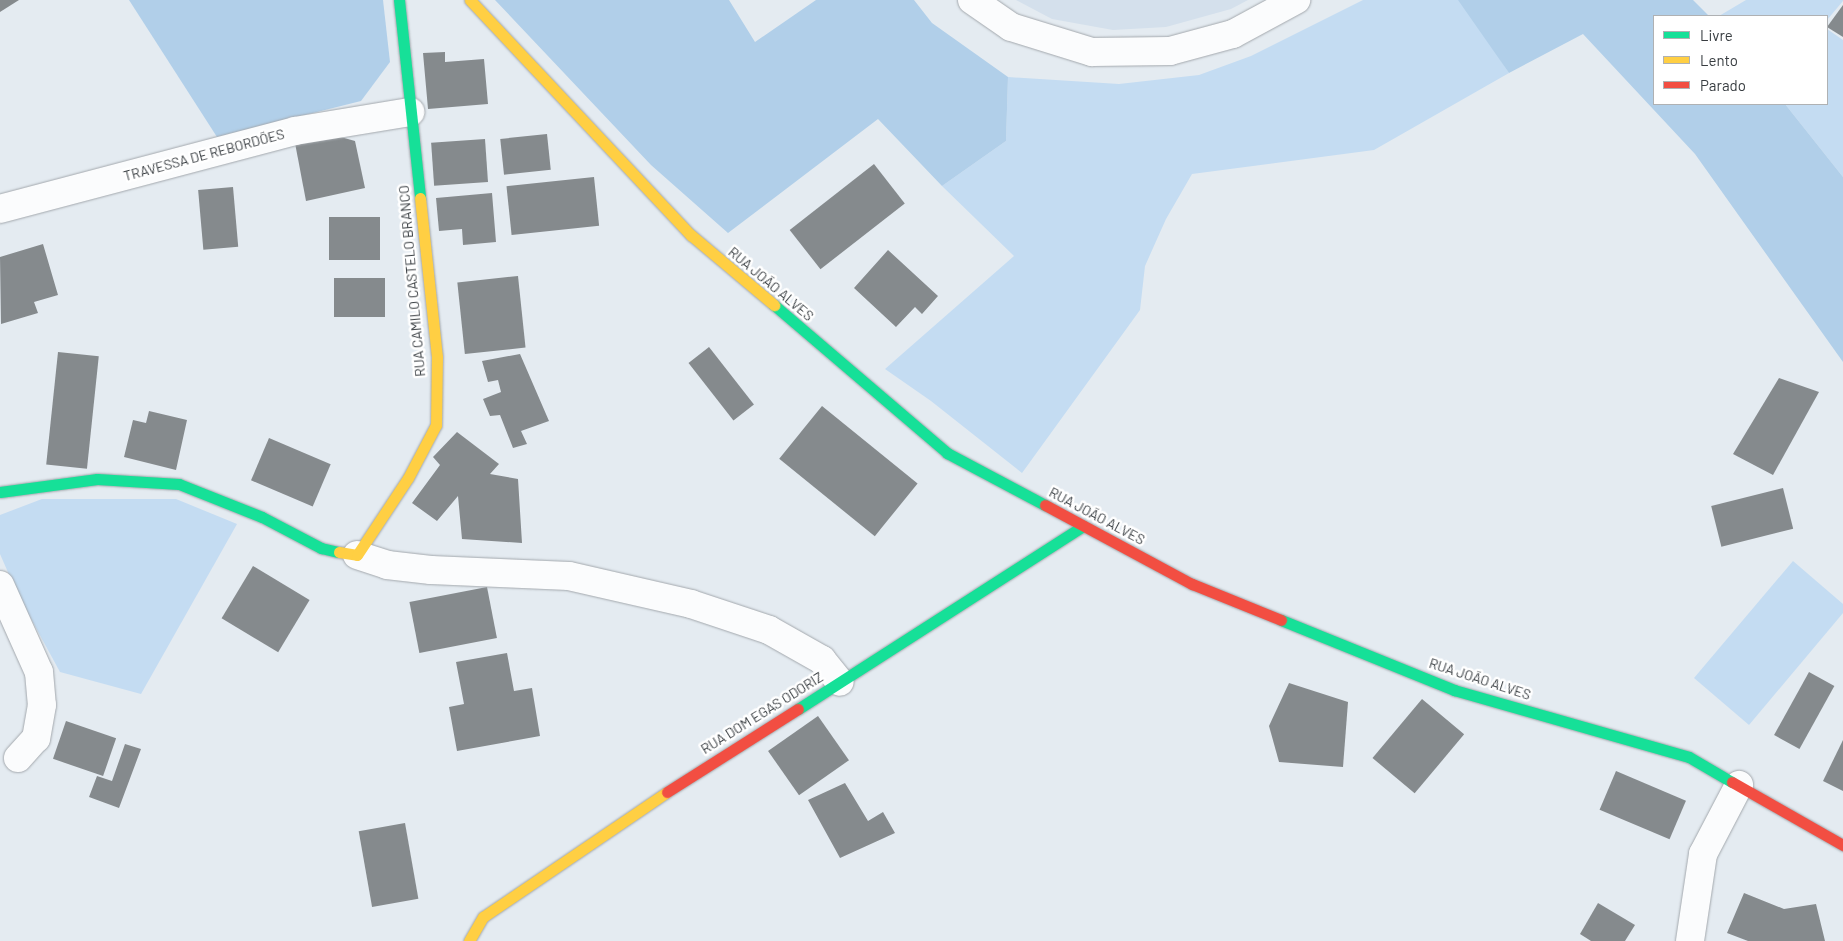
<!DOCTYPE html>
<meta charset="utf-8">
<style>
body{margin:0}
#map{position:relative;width:1843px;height:941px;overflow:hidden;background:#e4ebf1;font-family:Barlow,sans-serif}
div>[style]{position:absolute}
.built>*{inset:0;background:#d4e0ec}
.green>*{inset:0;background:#c4dcf2}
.forest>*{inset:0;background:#b1cfe9}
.building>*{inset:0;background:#858a8d;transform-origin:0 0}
.roads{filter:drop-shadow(0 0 1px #a3a8ad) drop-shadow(0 0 1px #a3a8ad)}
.street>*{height:28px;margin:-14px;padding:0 14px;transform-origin:14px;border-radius:14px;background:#fbfcfd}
.fast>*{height:11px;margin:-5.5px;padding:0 5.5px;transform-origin:5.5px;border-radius:5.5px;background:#16e098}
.slow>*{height:11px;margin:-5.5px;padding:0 5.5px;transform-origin:5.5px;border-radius:5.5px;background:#ffcf43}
.jam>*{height:11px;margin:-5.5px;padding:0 5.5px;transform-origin:5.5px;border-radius:5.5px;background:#f24e42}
span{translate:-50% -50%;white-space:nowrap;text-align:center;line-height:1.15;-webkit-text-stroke:5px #fff;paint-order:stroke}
.street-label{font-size:14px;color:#383d41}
.legend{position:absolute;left:1653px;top:15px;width:175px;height:90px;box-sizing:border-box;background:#fff;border:1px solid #afb1b3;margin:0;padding:6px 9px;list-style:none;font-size:15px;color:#383d41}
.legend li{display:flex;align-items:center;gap:10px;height:25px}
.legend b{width:25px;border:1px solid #afb1b3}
</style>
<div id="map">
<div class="built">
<div style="clip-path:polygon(1016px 0,1248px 0,1231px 9px,1166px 27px,1113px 30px,1052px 19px)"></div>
</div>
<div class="green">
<div style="clip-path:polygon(1363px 0,1461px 0,1509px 73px,1374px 150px,1192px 174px,1166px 219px,1145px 266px,1140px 310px,1022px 473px,931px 401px,885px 369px,1014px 256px,942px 186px,1006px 141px,1008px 77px,1119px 84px,1199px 75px,1251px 56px)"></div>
<div style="clip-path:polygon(1746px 0,1843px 0,1843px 1px,1827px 20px,1827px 16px,1719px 16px)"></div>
<div style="clip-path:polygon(1827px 29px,1843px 40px,1843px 177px,1785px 104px,1827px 104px)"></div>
<div style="clip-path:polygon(42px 499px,176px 499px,237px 524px,141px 694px,60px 672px,18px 595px,0 554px,0 515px)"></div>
<div style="clip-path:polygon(1793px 561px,1843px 604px,1843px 613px,1749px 725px,1694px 678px)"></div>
</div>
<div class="forest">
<div style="clip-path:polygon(129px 0,383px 0,390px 62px,361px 101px,217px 137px)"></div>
<div style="clip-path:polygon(495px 0,729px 0,755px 42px,816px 0,914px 0,932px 23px,1008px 77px,1006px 141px,942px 186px,878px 119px,728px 233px,651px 165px)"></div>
<div style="clip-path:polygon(1458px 0,1693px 0,1709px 16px,1654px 16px,1654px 104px,1785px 104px,1843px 177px,1843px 362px,1695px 154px,1583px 34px,1509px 73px)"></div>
</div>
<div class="building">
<div style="clip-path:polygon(0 0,19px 0,0 12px)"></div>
<div style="clip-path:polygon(1843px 5px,1843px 37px,1827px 27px)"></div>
<div style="clip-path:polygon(445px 52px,445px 62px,484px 59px,488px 104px,428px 109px,423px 53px)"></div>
<div style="clip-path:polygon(330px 134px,355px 141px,365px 188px,306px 201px,295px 143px)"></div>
<div style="left:547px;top:134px;width:36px;height:47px;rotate:84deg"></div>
<div style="left:485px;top:139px;width:43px;height:54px;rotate:86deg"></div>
<div style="left:874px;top:164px;width:50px;height:107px;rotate:52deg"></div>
<div style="left:594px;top:177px;width:49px;height:88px;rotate:84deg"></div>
<div style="left:233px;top:187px;width:60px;height:35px;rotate:85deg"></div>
<div style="clip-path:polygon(492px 193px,496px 242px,463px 245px,462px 229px,439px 231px,436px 198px)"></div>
<div style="left:329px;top:217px;width:51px;height:43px"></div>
<div style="clip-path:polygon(43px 244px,58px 295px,34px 302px,38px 313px,1px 324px,0 257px)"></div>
<div style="clip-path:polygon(888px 250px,938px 296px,922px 314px,915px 307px,896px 327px,854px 288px)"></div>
<div style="left:518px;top:276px;width:72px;height:61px;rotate:84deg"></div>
<div style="left:334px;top:278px;width:51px;height:39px"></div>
<div style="left:709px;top:347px;width:73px;height:26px;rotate:52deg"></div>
<div style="left:58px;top:352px;width:41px;height:113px;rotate:6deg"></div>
<div style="clip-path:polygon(520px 354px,549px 421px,521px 431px,527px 444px,513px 448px,500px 415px,490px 416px,483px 399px,501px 392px,498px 380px,488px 382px,482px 361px)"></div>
<div style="clip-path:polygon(1779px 378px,1819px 392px,1773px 475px,1733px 454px)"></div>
<div style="left:822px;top:406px;width:123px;height:68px;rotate:39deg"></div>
<div style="clip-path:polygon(149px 411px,187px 420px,176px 470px,124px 457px,133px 420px,146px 423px)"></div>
<div style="clip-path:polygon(457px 432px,499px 464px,490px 474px,518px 479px,522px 543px,462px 539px,458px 496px,437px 521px,412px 503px,440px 465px,433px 457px)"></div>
<div style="left:269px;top:438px;width:67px;height:46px;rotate:23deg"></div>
<div style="left:1783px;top:488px;width:42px;height:74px;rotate:76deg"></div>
<div style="left:253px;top:566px;width:66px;height:61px;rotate:31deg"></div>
<div style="left:487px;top:587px;width:52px;height:79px;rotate:79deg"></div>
<div style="clip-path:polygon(507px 653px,514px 691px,532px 688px,540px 736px,457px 751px,449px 707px,464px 704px,456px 662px)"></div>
<div style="left:1809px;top:672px;width:29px;height:72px;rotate:29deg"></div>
<div style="clip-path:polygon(1289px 683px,1348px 702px,1343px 767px,1279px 762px,1269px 726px)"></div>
<div style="left:1422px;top:699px;width:55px;height:77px;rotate:40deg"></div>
<div style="left:818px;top:716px;width:54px;height:61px;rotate:55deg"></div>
<div style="left:66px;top:721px;width:53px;height:40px;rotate:19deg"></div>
<div style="clip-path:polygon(1843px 740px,1843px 791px,1823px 781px)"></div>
<div style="clip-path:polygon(125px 744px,141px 749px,119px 808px,89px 797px,97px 776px,112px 781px)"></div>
<div style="left:1616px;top:771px;width:76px;height:42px;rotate:23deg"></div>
<div style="clip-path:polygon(845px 783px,868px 821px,883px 812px,895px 833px,840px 858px,808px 800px)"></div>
<div style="left:405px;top:823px;width:77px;height:47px;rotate:80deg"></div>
<div style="clip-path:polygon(1744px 893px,1784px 909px,1816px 904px,1825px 941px,1748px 941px,1727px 933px)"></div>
<div style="clip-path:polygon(1598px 903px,1635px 925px,1625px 941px,1591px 941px,1580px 934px)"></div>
</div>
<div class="roads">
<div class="street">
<div style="left:972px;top:0;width:47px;rotate:34.7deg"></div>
<div style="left:1011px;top:27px;width:85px;rotate:17.2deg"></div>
<div style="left:1092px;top:52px;width:78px;rotate:-0.7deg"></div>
<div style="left:1170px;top:51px;width:65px;rotate:-15.1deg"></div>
<div style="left:1233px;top:34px;width:72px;rotate:-28.4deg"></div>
<div style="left:0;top:209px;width:305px;rotate:-14.8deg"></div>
<div style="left:295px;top:131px;width:117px;rotate:-9.4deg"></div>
<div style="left:357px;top:555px;width:32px;rotate:18deg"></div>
<div style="left:387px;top:565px;width:44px;rotate:6.5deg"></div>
<div style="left:431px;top:570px;width:138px;rotate:2.5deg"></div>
<div style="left:569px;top:576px;width:125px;rotate:12.9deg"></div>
<div style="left:691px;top:604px;width:82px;rotate:18.4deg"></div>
<div style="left:769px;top:630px;width:61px;rotate:29.5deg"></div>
<div style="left:822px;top:660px;width:28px;rotate:51deg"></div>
<div style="left:0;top:585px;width:95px;rotate:65.9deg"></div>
<div style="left:39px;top:672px;width:33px;rotate:85deg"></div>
<div style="left:42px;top:705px;width:34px;rotate:100deg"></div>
<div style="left:36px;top:738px;width:27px;rotate:132deg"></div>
<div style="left:1690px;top:941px;width:88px;rotate:-81.5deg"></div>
<div style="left:1703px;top:854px;width:78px;rotate:-62.4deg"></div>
</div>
<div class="fast">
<div style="left:399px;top:0;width:199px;rotate:83.9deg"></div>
<div style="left:774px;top:305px;width:228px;rotate:40.5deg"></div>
<div style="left:947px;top:453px;width:111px;rotate:28deg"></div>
<div style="left:0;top:492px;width:98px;rotate:-7.6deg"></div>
<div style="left:97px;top:479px;width:82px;rotate:3.5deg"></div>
<div style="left:179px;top:484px;width:89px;rotate:21.7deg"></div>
<div style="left:262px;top:517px;width:67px;rotate:27.7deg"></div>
<div style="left:321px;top:548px;width:18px;rotate:13deg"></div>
<div style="left:1281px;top:620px;width:187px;rotate:22deg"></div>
<div style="left:1454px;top:690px;width:244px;rotate:15.9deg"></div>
<div style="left:1689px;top:757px;width:50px;rotate:30.2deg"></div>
<div style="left:798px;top:709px;width:339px;rotate:-32.7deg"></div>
</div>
<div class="slow">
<div style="left:470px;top:0;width:323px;rotate:46.8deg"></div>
<div style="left:691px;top:235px;width:109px;rotate:40.1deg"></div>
<div style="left:339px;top:552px;width:18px;rotate:9deg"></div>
<div style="left:357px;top:555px;width:92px;rotate:-56.5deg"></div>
<div style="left:408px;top:478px;width:60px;rotate:-62.2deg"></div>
<div style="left:436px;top:425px;width:68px;rotate:-89.2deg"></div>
<div style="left:437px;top:357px;width:160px;rotate:-96.1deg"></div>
<div style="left:469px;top:941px;width:28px;rotate:-60deg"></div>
<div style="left:483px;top:917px;width:222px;rotate:-34.2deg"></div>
</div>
<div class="jam">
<div style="left:1045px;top:505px;width:167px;rotate:28.3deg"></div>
<div style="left:1192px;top:584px;width:96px;rotate:22deg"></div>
<div style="left:1732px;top:782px;width:128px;rotate:29.6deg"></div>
<div style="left:667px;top:792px;width:155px;rotate:-32.4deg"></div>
</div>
</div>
<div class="street-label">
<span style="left:204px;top:155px;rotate:-15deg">TRAVESSA DE REBORDÕES</span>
<span style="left:412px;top:281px;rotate:-95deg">RUA CAMILO CASTELO BRANCO</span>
<span style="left:771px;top:284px;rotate:40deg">RUA JOÃO ALVES</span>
<span style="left:1097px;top:516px;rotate:28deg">RUA JOÃO ALVES</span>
<span style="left:1480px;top:679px;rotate:18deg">RUA JOÃO ALVES</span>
<span style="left:762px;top:713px;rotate:-32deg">RUA DOM EGAS ODORIZ</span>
</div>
<ul class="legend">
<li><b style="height:6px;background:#16e098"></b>Livre</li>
<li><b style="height:6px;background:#ffcf43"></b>Lento</li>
<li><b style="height:6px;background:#f24e42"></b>Parado</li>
</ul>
</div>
